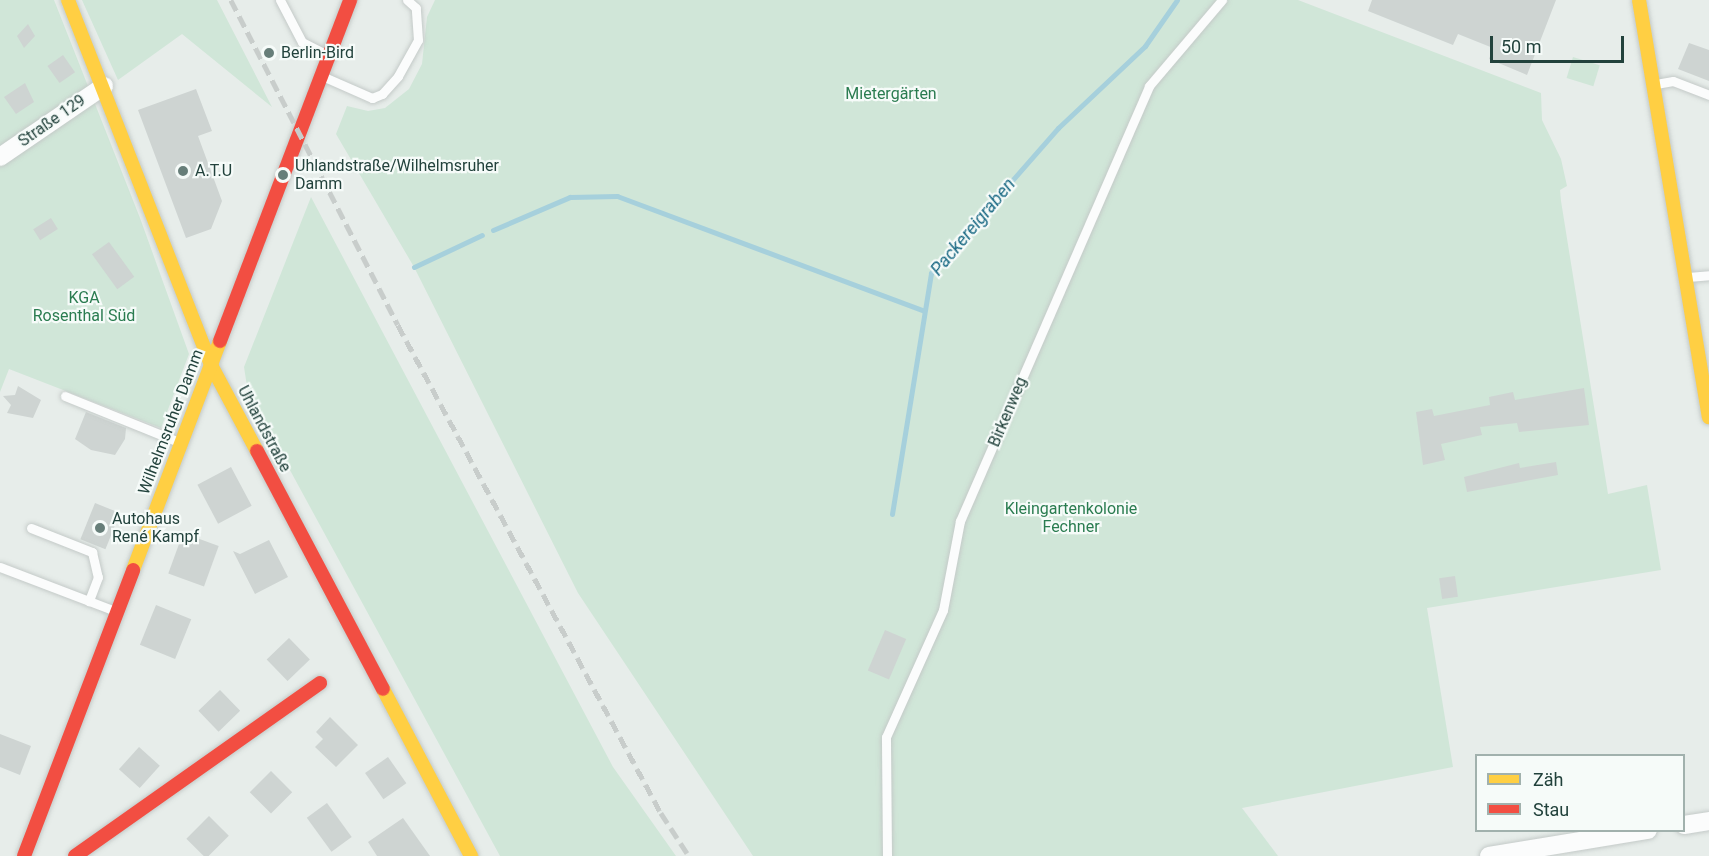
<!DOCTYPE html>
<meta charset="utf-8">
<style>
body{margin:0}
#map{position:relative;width:1709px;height:856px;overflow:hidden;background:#e7edea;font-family:Roboto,sans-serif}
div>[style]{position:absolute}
.green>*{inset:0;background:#d0e6d8;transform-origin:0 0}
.stream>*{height:5px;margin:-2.5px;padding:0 2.5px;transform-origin:2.5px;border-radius:2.5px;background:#a6d0dc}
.building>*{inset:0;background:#ced4d2;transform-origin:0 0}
.roads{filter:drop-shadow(0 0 2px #c4cac8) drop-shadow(0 0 2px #c4cac8)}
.lane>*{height:9px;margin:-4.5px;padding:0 4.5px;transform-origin:4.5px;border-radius:4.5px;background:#fbfcfc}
.street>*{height:18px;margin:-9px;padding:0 9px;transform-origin:9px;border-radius:9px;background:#fbfcfc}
.slow>*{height:14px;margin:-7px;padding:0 7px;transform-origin:7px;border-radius:7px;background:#ffcf43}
.jam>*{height:14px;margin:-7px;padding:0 7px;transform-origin:7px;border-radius:7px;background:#f24e42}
.rail>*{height:4.5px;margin-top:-2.25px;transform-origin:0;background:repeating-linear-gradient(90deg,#c8cdcb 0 12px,transparent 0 18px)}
.dots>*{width:16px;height:16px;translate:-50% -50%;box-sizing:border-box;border:3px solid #f6fbf9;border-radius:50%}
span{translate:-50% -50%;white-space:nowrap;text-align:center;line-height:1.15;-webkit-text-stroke:4.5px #f6fbf9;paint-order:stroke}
.poi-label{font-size:16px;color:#22423c}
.left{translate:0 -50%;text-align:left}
.park-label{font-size:16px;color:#2a7c50}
.street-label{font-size:16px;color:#22423c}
.water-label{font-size:18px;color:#186883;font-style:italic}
.legend{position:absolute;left:1475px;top:754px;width:210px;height:78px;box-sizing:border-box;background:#f6fbf9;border:2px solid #a1b1ad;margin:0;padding:8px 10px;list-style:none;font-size:18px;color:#22423c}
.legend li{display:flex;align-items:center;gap:12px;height:30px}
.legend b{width:30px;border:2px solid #a1b1ad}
.scale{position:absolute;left:1490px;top:36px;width:134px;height:27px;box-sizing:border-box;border:3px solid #22423c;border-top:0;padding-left:8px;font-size:18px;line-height:21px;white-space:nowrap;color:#22423c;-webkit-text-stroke:4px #f6fbf9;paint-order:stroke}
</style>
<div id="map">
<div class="green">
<div style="clip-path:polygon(0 0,54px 0,140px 218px,189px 354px,161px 428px,9px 369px,0 392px)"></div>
<div style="clip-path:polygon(82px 0,217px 0,272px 107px,182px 34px,118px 80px)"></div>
<div style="clip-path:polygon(435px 0,1298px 0,1541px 93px,1542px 120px,1561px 159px,1567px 186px,1560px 190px,1561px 201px,1608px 494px,1647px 485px,1661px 570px,1427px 608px,1453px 767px,1242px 808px,1278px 856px,753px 856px,578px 593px,414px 267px,336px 134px,347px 106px,368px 111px,385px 108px,409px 89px,422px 64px,427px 17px)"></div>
<div style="left:1573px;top:57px;width:28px;height:22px;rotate:17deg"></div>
<div style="clip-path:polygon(311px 197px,613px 767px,676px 856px,500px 856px,248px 393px,244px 367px)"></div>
</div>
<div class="stream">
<div style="left:493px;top:230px;width:84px;rotate:-23.2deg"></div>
<div style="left:570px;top:197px;width:47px;rotate:-1.2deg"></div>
<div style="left:617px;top:196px;width:326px;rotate:20.5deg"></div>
<div style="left:414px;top:267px;width:75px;rotate:-25.2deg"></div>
<div style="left:892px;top:514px;width:244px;rotate:-80.8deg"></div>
<div style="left:931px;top:273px;width:193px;rotate:-48.8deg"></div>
<div style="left:1058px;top:128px;width:120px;rotate:-43.3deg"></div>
<div style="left:1145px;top:46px;width:56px;rotate:-55.2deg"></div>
</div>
<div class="building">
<div style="clip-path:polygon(1372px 0,1556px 0,1527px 75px,1489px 59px,1493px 48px,1458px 34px,1453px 45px,1368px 11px)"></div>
<div style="clip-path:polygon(28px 24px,35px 36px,24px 48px,17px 36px)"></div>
<div style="clip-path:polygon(1689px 43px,1709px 50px,1709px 81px,1678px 69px)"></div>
<div style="left:63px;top:55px;width:21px;height:19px;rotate:55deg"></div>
<div style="clip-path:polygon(25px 83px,34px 102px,16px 114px,4px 97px)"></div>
<div style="clip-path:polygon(196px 89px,212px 131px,198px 136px,222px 201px,211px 229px,186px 238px,138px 110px)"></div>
<div style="left:51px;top:218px;width:13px;height:21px;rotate:58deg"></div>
<div style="left:109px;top:242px;width:43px;height:21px;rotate:54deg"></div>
<div style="clip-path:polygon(18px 386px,41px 400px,33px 418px,7px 413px,11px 405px,3px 396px,15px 395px)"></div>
<div style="clip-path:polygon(1584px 388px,1589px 425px,1519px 432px,1517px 423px,1480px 427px,1482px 435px,1441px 444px,1445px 460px,1423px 465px,1416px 412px,1432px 409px,1434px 416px,1490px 405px,1489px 397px,1513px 392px,1515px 400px)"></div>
<div style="clip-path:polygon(86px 412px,126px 428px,125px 439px,115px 455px,91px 450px,75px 439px)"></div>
<div style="clip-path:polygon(1556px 462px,1558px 475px,1467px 492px,1464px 477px,1519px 463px,1520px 468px)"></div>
<div style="left:231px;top:467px;width:44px;height:38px;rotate:62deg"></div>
<div style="left:95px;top:503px;width:27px;height:39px;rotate:22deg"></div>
<div style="left:183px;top:533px;width:38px;height:43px;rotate:20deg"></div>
<div style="clip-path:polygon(269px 540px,288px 577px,255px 594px,233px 551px,240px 554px)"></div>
<div style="left:1455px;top:576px;width:21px;height:16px;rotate:82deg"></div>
<div style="left:156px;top:605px;width:38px;height:43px;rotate:22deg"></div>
<div style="left:885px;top:630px;width:23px;height:44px;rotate:23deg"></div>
<div style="left:289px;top:638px;width:30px;height:31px;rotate:46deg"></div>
<div style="left:220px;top:690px;width:29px;height:30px;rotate:46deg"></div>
<div style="clip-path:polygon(330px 717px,358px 745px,336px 767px,315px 747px,323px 739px,316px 732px)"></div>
<div style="clip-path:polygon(0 734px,31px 746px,20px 775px,0 767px)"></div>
<div style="left:139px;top:747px;width:28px;height:30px;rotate:42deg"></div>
<div style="left:388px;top:757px;width:32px;height:28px;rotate:55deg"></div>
<div style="left:271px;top:771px;width:30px;height:30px;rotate:45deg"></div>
<div style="left:327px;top:803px;width:42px;height:25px;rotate:54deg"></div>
<div style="left:209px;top:816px;width:28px;height:32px;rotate:45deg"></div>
<div style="clip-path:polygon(403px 818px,430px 856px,377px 856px,368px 842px)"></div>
</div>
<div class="roads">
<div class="lane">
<div style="left:280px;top:0;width:47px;rotate:62.4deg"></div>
<div style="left:302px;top:42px;width:28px;rotate:27deg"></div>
<div style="left:322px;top:76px;width:55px;rotate:23.7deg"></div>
<div style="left:372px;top:98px;width:11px;rotate:-22deg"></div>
<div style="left:382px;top:94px;width:24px;rotate:-48deg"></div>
<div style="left:398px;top:76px;width:41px;rotate:-60.9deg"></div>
<div style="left:418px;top:40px;width:32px;rotate:-94deg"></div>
<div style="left:416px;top:8px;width:12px;rotate:-138deg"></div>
<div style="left:1656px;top:84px;width:17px;rotate:-10deg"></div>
<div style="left:1673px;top:81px;width:39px;rotate:21deg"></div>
<div style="left:1688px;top:277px;width:21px;rotate:-5deg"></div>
<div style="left:65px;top:396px;width:123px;rotate:22deg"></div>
<div style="left:31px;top:528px;width:66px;rotate:21.5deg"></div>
<div style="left:92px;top:552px;width:26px;rotate:77deg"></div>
<div style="left:98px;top:577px;width:26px;rotate:111deg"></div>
<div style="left:0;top:567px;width:123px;rotate:20.9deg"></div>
<div style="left:887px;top:856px;width:119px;rotate:-90.5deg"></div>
<div style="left:886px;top:737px;width:139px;rotate:-65.8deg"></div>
<div style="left:943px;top:610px;width:91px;rotate:-79.2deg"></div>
<div style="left:960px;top:521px;width:474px;rotate:-66.5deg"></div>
<div style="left:1149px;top:86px;width:113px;rotate:-49.7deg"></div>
</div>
<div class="street">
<div style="left:0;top:157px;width:126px;rotate:-34.3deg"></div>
<div style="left:1684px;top:825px;width:25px;rotate:-9deg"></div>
<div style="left:1489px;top:856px;width:161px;rotate:-9.3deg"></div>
</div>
<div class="slow">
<div style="left:68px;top:0;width:392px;rotate:68.6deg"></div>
<div style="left:211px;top:365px;width:98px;rotate:61.9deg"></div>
<div style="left:1639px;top:0;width:423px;rotate:80.5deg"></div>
<div style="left:133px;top:570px;width:245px;rotate:-69.2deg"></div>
<div style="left:383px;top:689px;width:189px;rotate:62.2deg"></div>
</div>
<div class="jam">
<div style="left:220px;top:341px;width:365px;rotate:-69.1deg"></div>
<div style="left:257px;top:451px;width:269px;rotate:62.1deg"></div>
<div style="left:24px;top:856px;width:306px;rotate:-69.1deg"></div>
<div style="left:75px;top:856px;width:300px;rotate:-35.2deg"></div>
</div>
</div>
<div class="rail">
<div style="left:231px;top:0;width:365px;rotate:62.8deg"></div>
<div style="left:398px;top:325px;width:554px;rotate:61.68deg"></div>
<div style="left:661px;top:813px;width:51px;rotate:56.9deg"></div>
</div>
<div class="dots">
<div style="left:269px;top:53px;background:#677e79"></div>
<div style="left:183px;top:171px;background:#677e79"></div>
<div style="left:283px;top:175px;background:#677e79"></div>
<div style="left:100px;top:528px;background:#677e79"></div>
</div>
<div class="poi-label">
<span class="left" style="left:281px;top:53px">Berlin-Bird</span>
<span class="left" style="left:295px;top:175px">Uhlandstraße/Wilhelmsruher<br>Damm</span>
<span class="left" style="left:195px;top:171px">A.T.U</span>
<span class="left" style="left:112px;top:528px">Autohaus<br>René Kampf</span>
</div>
<div class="park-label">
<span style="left:891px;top:94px">Mietergärten</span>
<span style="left:84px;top:307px">KGA<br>Rosenthal Süd</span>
<span style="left:1071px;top:518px">Kleingartenkolonie<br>Fechner</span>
</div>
<div class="street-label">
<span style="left:52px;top:121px;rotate:-35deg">Straße 129</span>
<span style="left:1008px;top:412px;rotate:-67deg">Birkenweg</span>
<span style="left:171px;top:422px;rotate:-69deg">Wilhelmsruher Damm</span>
<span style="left:264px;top:429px;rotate:62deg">Uhlandstraße</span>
</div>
<div class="water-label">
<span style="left:973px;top:227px;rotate:-50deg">Packereigraben</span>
</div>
<ul class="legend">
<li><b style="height:8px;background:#ffcf43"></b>Zäh</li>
<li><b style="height:8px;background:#f24e42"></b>Stau</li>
</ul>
<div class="scale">50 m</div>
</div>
